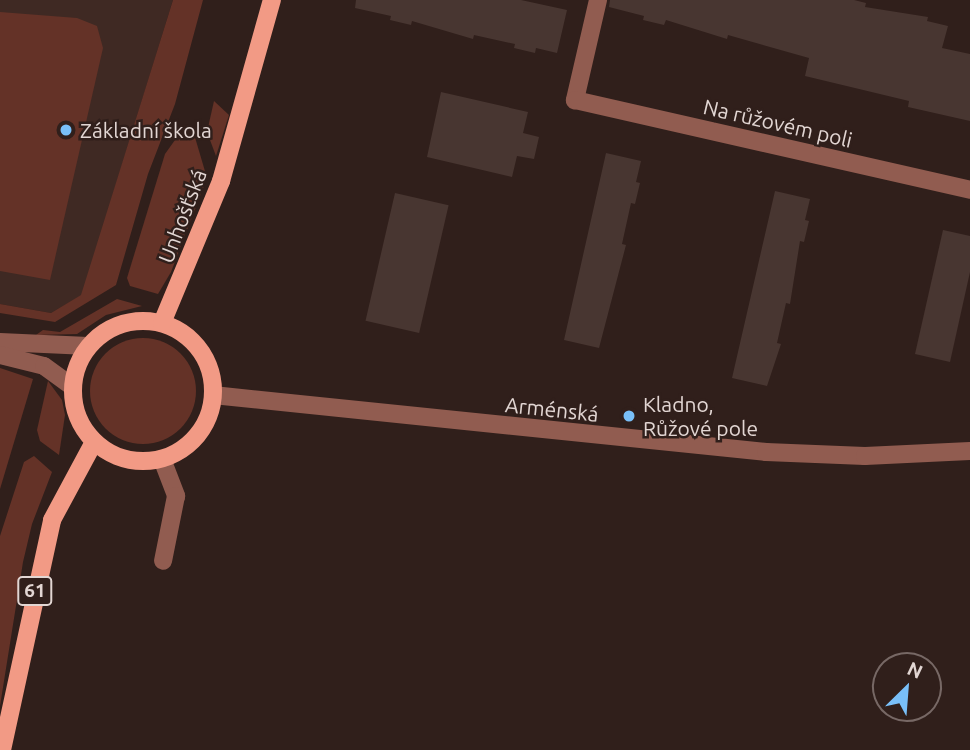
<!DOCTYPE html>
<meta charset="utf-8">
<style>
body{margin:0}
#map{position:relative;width:970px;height:750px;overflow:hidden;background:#301f1b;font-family:Ubuntu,sans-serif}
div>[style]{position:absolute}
.built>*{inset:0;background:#3f2923}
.green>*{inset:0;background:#643227}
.round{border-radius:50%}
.building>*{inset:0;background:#483631;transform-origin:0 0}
.minor>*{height:18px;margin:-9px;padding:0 9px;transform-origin:9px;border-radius:9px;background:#915c50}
.major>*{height:18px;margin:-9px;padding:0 9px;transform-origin:9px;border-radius:9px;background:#f29a85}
.major>.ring{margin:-9px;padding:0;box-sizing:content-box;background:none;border:18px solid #f29a85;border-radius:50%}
.dots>*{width:19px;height:19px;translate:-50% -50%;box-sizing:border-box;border:4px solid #301f1b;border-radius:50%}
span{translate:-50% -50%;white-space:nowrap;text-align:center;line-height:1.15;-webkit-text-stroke:5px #301f1b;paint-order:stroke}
.shield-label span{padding:2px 5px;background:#301f1b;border:2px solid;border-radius:5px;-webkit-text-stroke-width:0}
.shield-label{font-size:19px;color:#e2d6d3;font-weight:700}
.street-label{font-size:21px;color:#e2d6d3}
.poi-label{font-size:21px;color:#e2d6d3}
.left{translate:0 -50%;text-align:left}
.north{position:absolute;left:872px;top:652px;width:70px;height:70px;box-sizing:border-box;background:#301f1b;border:2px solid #776865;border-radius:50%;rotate:25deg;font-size:19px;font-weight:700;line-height:28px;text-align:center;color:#e2d6d3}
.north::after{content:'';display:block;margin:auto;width:24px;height:32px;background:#79bff8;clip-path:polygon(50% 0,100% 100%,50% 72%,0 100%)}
</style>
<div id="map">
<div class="built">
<div style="clip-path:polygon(0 0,173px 0,82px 295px,51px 313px,0 304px)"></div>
</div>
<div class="green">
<div style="clip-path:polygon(173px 0,203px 0,175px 104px,148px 174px,116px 285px,55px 322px,0 313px,0 304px,51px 313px,81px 295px)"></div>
<div style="clip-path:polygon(0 12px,77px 18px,97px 26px,103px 48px,50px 280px,0 271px)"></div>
<div style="clip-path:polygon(214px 101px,229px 115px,216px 156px,207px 132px)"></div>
<div style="clip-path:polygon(194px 134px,207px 178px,171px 272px,158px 294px,130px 286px,127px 278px,165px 154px,175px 140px)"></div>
<div style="clip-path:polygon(117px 299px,142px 306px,106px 315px,77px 334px,36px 335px,43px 330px,60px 332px)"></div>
<div class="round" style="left:90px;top:338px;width:106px;height:106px"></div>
<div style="clip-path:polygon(0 368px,33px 379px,0 489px)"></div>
<div style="clip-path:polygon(48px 381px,62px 400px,65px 415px,59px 455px,40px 441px,37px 430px)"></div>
<div style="clip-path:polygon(34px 456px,52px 472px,32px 524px,23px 562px,0 706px,0 536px,24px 462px)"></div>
</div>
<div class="building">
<div style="clip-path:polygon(356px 0,521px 0,567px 10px,557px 53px,536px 48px,535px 53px,514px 48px,515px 44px,474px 35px,473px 39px,412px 21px,411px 25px,390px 20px,391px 16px,355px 8px)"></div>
<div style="clip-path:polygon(610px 0,854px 0,866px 3px,865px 7px,928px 17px,927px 21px,948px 26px,942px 48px,970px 54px,970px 121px,908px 107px,909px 101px,805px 76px,809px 58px,728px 35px,727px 39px,666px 20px,664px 25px,643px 20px,644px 16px,609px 7px)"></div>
<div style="clip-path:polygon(441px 92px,528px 112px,523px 133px,539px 137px,534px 159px,517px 156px,512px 177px,427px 157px)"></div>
<div style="clip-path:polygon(606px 153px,641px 161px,636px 182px,640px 183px,635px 204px,631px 203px,622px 244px,626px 245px,599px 348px,564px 340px)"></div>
<div style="clip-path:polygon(775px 191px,810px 199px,805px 220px,809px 221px,804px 242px,800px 241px,790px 304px,786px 303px,777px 343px,781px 344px,767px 386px,732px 378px)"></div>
<div style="left:395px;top:193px;width:55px;height:131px;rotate:13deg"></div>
<div style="clip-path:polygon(943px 230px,970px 236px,970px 272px,950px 362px,915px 354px)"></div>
</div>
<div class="minor">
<div style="left:598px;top:0;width:103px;rotate:103deg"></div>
<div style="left:575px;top:100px;width:405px;rotate:12.8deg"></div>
<div style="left:0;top:342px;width:88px;rotate:2.6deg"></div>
<div style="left:0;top:355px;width:45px;rotate:14deg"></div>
<div style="left:44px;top:366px;width:34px;rotate:36deg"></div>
<div style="left:213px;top:395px;width:556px;rotate:5.88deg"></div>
<div style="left:766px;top:452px;width:99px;rotate:2.3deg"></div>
<div style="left:865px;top:456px;width:105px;rotate:-2.7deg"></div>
<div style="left:162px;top:459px;width:40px;rotate:69deg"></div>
<div style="left:176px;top:496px;width:66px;rotate:101.3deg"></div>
</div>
<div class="major">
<div class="ring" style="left:73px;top:321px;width:122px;height:122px"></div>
<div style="left:162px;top:323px;width:154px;rotate:-67.4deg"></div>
<div style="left:221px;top:181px;width:188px;rotate:-74.3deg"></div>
<div style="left:2px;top:750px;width:235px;rotate:-77.7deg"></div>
<div style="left:52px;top:520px;width:89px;rotate:-61.7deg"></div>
</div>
<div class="dots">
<div style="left:66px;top:130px;background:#79bff8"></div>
<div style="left:629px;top:416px;background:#79bff8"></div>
</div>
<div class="shield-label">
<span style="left:35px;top:591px">61</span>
</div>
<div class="street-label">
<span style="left:778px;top:123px;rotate:13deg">Na růžovém poli</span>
<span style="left:182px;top:216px;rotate:-69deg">Unhošťská</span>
<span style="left:552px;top:409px;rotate:6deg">Arménská</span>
</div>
<div class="poi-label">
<span class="left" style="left:80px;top:130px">Základní škola</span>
<span class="left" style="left:643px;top:416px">Kladno,<br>Růžové pole</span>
</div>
<div class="north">N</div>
</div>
